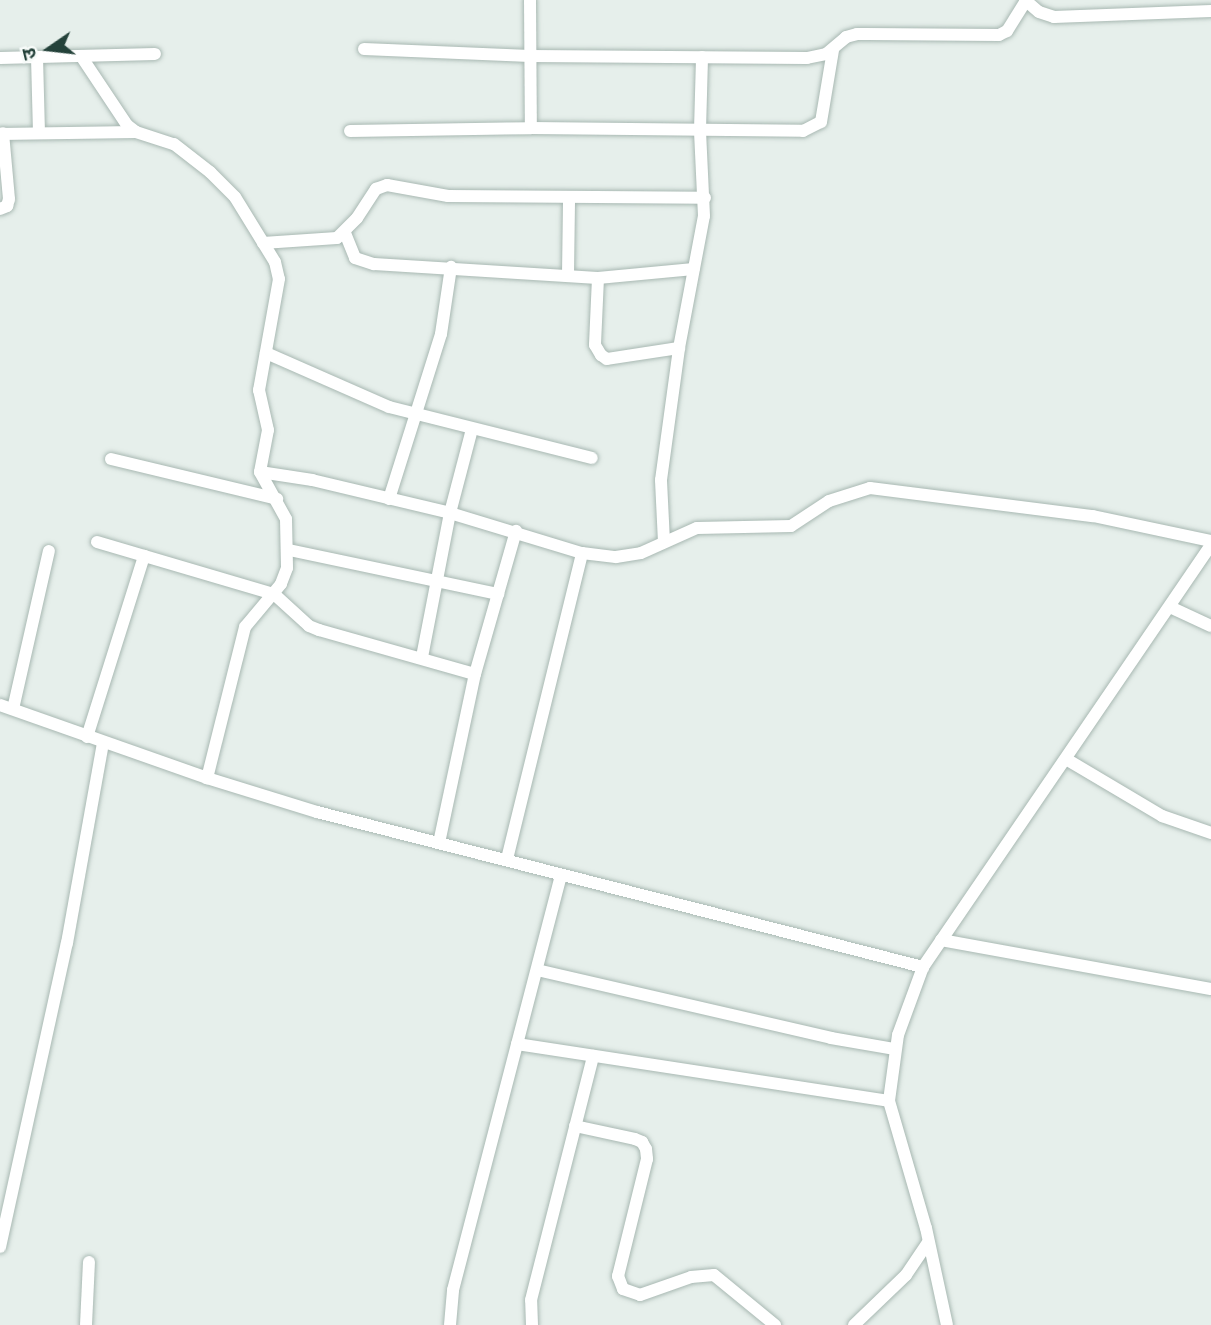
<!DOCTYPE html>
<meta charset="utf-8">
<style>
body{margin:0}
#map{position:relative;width:1211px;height:1325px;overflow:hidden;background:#e6efeb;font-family:"DejaVu Sans","Noto Sans Devanagari",sans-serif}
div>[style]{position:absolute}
.roads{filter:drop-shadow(0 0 2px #a8b8b2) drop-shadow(0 0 2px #a8b8b2)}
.street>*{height:12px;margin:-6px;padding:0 6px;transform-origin:6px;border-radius:6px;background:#fff}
span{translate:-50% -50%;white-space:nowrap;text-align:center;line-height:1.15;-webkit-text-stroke:5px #f7fbf9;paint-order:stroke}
.north{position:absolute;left:14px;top:14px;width:70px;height:70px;-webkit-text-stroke:5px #f7fbf9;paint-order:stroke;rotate:256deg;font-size:19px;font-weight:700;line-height:28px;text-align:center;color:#24423a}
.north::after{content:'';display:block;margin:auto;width:24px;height:32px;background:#24423a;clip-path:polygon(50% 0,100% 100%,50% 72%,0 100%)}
</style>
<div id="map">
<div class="roads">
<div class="street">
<div style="left:530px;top:0;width:128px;rotate:89.6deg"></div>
<div style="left:1025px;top:0;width:18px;rotate:41deg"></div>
<div style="left:1039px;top:12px;width:16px;rotate:18deg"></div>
<div style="left:1054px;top:17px;width:157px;rotate:-2.2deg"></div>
<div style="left:364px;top:49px;width:166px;rotate:2.4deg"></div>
<div style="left:530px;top:56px;width:277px;rotate:0.4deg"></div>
<div style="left:807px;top:58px;width:19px;rotate:-12deg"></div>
<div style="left:826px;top:54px;width:26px;rotate:-40deg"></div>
<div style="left:846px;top:37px;width:11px;rotate:-15deg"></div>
<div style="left:857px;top:34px;width:142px;rotate:0.4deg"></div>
<div style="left:999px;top:35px;width:9px;rotate:-27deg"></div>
<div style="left:1007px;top:31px;width:36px;rotate:-58deg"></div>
<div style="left:81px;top:56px;width:83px;rotate:56.3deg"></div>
<div style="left:127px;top:125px;width:11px;rotate:38deg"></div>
<div style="left:136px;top:132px;width:40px;rotate:18deg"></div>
<div style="left:174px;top:144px;width:46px;rotate:37.9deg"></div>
<div style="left:210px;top:172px;width:35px;rotate:45deg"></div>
<div style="left:235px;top:197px;width:76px;rotate:58.4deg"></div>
<div style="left:275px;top:262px;width:17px;rotate:77deg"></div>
<div style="left:279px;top:279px;width:113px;rotate:100.2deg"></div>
<div style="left:259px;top:390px;width:41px;rotate:77.3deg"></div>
<div style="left:268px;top:430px;width:43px;rotate:100.8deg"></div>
<div style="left:260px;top:472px;width:54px;rotate:61deg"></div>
<div style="left:286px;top:519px;width:49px;rotate:88.8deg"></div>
<div style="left:287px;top:568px;width:17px;rotate:111deg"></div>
<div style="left:281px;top:584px;width:56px;rotate:129.9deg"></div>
<div style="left:245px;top:627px;width:156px;rotate:104.1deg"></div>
<div style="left:37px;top:57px;width:74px;rotate:88.5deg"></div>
<div style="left:0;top:58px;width:155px;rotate:-1.5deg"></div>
<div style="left:350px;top:131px;width:181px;rotate:-0.9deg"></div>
<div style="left:531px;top:128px;width:272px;rotate:0.6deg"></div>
<div style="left:803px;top:131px;width:20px;rotate:-27deg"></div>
<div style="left:821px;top:122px;width:73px;rotate:-80.5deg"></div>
<div style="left:0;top:134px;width:136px;rotate:-0.8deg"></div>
<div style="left:0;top:209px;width:8px;rotate:-23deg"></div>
<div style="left:7px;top:206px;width:7px;rotate:-74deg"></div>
<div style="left:9px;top:199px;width:66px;rotate:-95.2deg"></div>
<div style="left:345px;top:233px;width:27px;rotate:68deg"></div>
<div style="left:355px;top:258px;width:20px;rotate:18deg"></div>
<div style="left:374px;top:264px;width:224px;rotate:3.6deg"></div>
<div style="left:598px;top:278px;width:96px;rotate:-5.4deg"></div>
<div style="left:263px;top:243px;width:74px;rotate:-3.9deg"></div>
<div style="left:337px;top:238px;width:28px;rotate:-45deg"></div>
<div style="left:357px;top:218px;width:35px;rotate:-57deg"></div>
<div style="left:376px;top:189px;width:12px;rotate:-20deg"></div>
<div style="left:387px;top:185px;width:62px;rotate:10.2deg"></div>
<div style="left:448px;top:196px;width:257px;rotate:0.4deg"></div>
<div style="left:568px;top:274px;width:76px;rotate:-89.2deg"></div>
<div style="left:598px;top:278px;width:67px;rotate:92.6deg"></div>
<div style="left:595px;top:345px;width:12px;rotate:59deg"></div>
<div style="left:601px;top:355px;width:7px;rotate:34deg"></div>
<div style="left:607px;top:359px;width:73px;rotate:-8.7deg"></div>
<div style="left:266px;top:353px;width:134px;rotate:23.7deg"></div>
<div style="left:389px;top:407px;width:209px;rotate:14.1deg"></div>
<div style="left:111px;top:459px;width:171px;rotate:13.5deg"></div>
<div style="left:260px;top:472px;width:53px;rotate:8.7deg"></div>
<div style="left:312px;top:480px;width:142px;rotate:13.4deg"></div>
<div style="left:450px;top:513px;width:138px;rotate:16.9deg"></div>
<div style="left:582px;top:553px;width:34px;rotate:7deg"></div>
<div style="left:616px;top:557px;width:25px;rotate:-9deg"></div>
<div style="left:641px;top:553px;width:61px;rotate:-24.1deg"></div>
<div style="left:697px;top:528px;width:94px;rotate:-1.2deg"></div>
<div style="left:791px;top:526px;width:45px;rotate:-33.3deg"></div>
<div style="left:829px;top:501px;width:43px;rotate:-17.6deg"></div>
<div style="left:870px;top:488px;width:225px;rotate:7.2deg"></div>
<div style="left:1093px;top:516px;width:121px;rotate:12deg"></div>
<div style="left:389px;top:499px;width:173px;rotate:-72.5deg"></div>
<div style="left:441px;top:334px;width:68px;rotate:-81.5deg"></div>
<div style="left:97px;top:542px;width:184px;rotate:16.4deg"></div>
<div style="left:274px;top:594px;width:47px;rotate:42.4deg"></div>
<div style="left:309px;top:626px;width:11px;rotate:22deg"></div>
<div style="left:319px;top:630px;width:162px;rotate:15.8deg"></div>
<div style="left:664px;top:542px;width:62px;rotate:-92.8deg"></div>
<div style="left:661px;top:480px;width:133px;rotate:-82.2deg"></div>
<div style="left:679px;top:348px;width:134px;rotate:-79.3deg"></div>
<div style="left:704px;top:216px;width:86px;rotate:-92.7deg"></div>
<div style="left:700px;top:130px;width:73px;rotate:-88.4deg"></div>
<div style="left:289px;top:550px;width:214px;rotate:11.9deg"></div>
<div style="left:1170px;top:607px;width:45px;rotate:24.9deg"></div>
<div style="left:422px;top:657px;width:147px;rotate:-79deg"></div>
<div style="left:450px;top:513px;width:87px;rotate:-75.3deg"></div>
<div style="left:0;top:705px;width:219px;rotate:19.4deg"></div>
<div style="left:207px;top:778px;width:115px;rotate:17.2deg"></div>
<div style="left:317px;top:812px;width:626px;rotate:14.35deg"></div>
<div style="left:923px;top:967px;width:72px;rotate:110.2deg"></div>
<div style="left:898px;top:1035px;width:67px;rotate:97.8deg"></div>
<div style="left:889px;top:1101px;width:132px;rotate:73.8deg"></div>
<div style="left:926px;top:1228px;width:99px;rotate:77.8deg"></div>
<div style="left:13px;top:709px;width:162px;rotate:-77.2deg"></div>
<div style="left:87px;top:737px;width:190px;rotate:-72.5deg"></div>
<div style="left:1066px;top:759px;width:112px;rotate:30.7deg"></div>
<div style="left:1162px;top:816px;width:52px;rotate:19.1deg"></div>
<div style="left:439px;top:843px;width:173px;rotate:-78deg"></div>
<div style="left:475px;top:674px;width:149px;rotate:-74deg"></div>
<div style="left:507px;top:859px;width:315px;rotate:-76.2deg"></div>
<div style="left:941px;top:940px;width:274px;rotate:10.3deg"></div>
<div style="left:923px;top:967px;width:511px;rotate:-55.69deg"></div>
<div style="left:537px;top:970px;width:302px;rotate:13deg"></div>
<div style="left:831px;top:1038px;width:65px;rotate:9.8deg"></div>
<div style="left:517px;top:1044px;width:376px;rotate:8.7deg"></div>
<div style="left:575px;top:1126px;width:61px;rotate:12.2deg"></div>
<div style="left:635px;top:1139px;width:8px;rotate:23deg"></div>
<div style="left:642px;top:1142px;width:8px;rotate:60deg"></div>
<div style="left:646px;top:1149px;width:10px;rotate:84deg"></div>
<div style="left:647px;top:1159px;width:121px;rotate:103.9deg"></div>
<div style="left:618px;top:1276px;width:14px;rotate:69deg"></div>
<div style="left:623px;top:1289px;width:18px;rotate:19deg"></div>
<div style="left:640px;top:1295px;width:54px;rotate:-19.4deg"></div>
<div style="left:691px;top:1277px;width:23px;rotate:-5deg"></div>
<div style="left:714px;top:1275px;width:79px;rotate:39.3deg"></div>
<div style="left:0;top:1247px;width:311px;rotate:-77.6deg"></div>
<div style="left:67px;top:943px;width:204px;rotate:-79.8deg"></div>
<div style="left:86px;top:1325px;width:63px;rotate:-87.3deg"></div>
<div style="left:450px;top:1325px;width:35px;rotate:-85deg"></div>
<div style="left:453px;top:1290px;width:429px;rotate:-75.4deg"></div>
<div style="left:532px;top:1325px;width:25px;rotate:-92deg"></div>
<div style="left:531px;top:1300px;width:252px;rotate:-75.7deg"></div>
<div style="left:854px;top:1325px;width:72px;rotate:-43.9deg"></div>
<div style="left:906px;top:1275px;width:40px;rotate:-56deg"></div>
</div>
</div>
<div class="north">उ</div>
</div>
